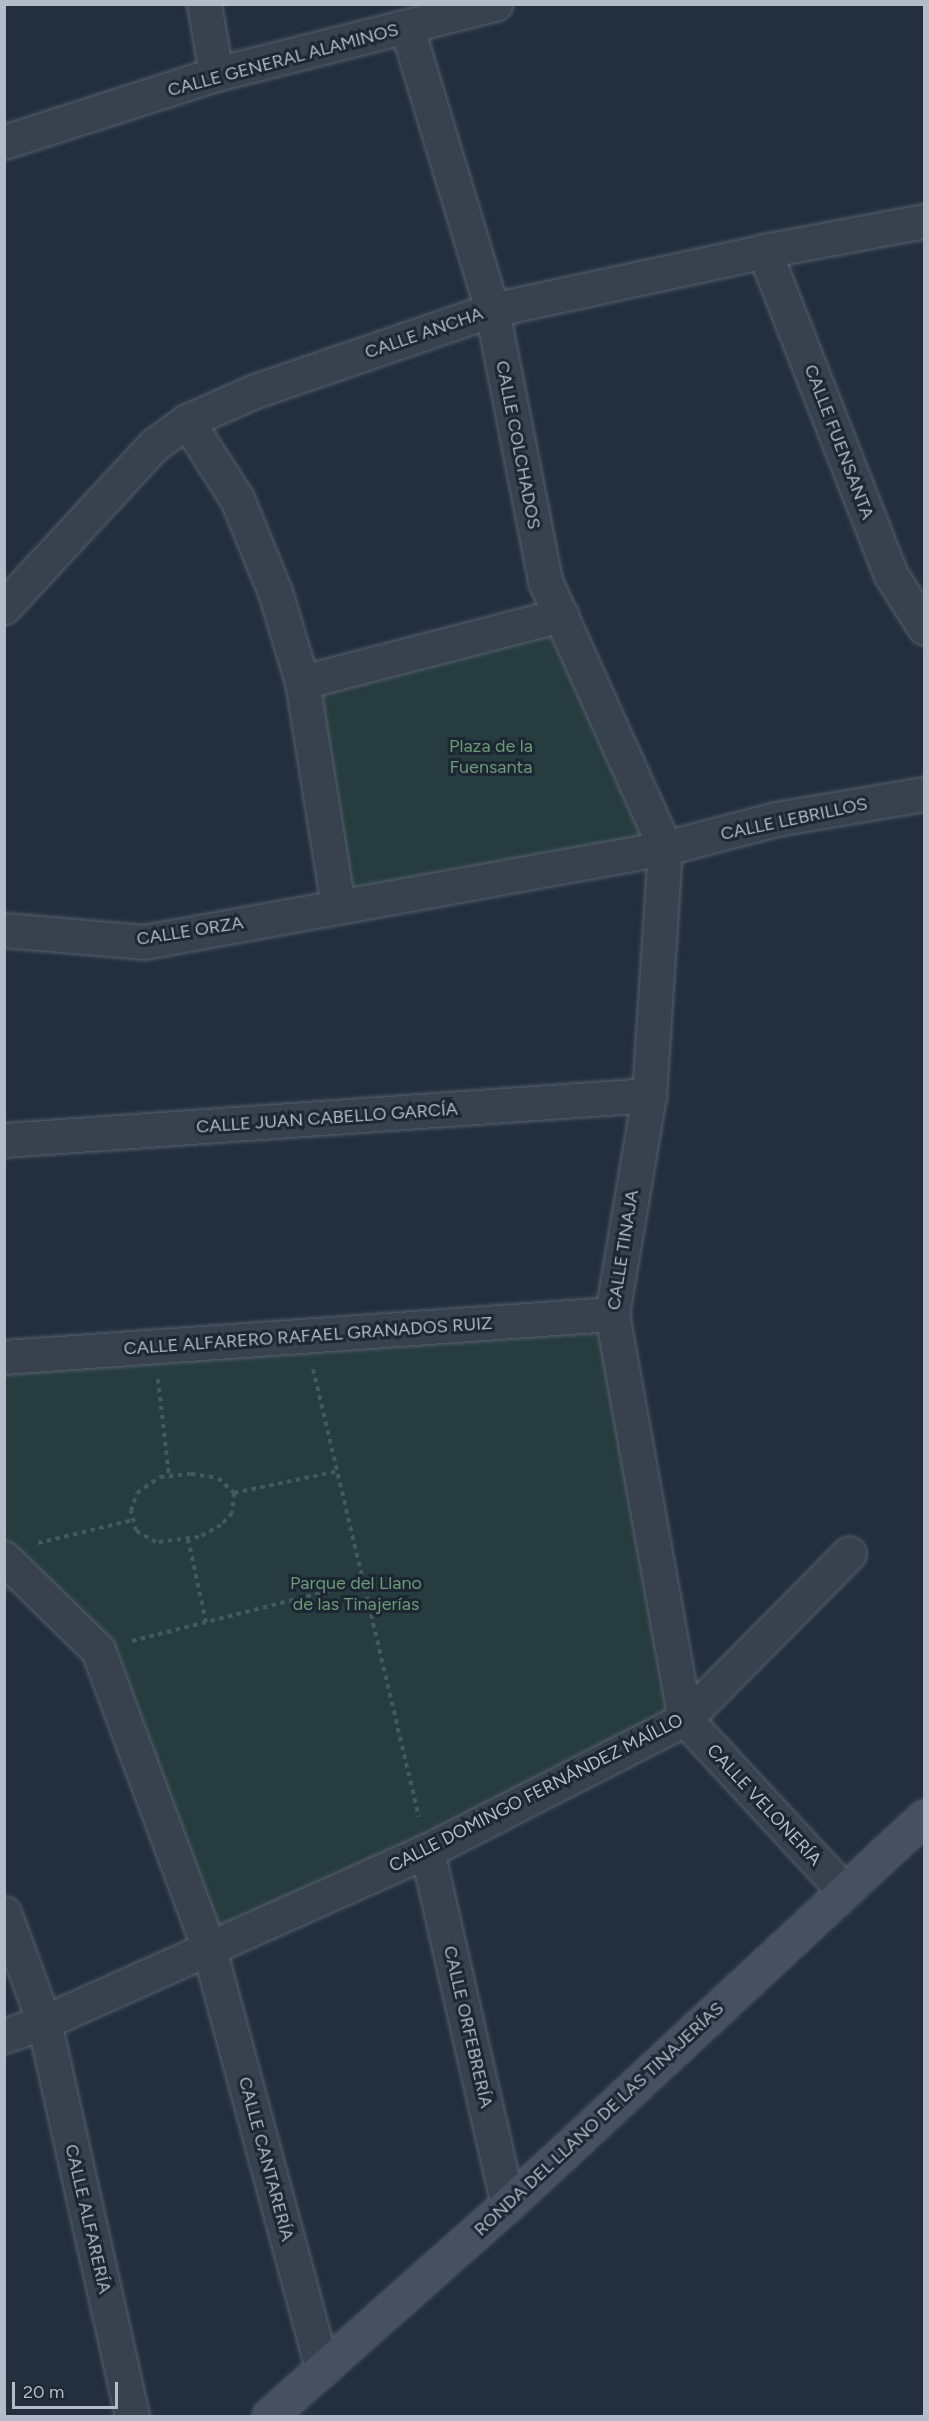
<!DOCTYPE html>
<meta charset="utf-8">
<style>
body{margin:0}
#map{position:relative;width:929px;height:2421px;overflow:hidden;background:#242f3e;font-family:Figtree,sans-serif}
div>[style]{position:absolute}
.green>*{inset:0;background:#263c3f}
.path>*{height:4px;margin-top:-2px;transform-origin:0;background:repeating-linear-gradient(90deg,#44595c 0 4.5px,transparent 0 9px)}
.roads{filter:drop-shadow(0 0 2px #565f6c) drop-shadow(0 0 2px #565f6c)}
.street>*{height:33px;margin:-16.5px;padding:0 16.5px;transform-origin:16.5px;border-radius:16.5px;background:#38414e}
.secondary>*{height:33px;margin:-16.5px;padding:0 16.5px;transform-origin:16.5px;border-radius:16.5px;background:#465061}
span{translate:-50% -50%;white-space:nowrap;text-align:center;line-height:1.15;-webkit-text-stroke:6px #1d2633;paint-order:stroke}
.street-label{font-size:18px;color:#b4bcc9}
.park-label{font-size:18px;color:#6b9a76}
.frame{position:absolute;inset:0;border:6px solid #b4bcc9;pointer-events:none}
.scale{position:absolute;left:12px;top:2382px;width:106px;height:27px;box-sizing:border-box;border:3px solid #b4bcc9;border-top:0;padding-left:8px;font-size:18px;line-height:21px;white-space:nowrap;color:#b4bcc9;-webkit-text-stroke:4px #1d2633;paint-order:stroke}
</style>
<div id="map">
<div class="green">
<div style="clip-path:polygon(561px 615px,665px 848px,338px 906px,302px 682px)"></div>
<div style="clip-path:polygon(612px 1314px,685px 1719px,209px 1949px,98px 1650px,32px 1583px,5px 1594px,5px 1357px)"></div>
</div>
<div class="path">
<div style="left:313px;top:1369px;width:460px;rotate:76.7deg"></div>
<div style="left:158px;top:1379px;width:99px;rotate:83.6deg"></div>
<div style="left:191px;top:1474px;width:27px;rotate:8deg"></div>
<div style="left:218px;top:1478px;width:22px;rotate:43deg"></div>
<div style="left:234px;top:1493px;width:20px;rotate:96deg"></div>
<div style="left:232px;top:1513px;width:16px;rotate:133deg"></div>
<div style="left:221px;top:1525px;width:25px;rotate:151deg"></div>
<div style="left:199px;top:1537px;width:43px;rotate:173.4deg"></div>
<div style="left:156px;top:1542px;width:23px;rotate:-151deg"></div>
<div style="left:136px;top:1531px;width:21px;rotate:-104deg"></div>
<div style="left:131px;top:1511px;width:19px;rotate:-72deg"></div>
<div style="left:137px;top:1493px;width:28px;rotate:-35deg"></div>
<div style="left:160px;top:1477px;width:31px;rotate:-6deg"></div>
<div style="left:234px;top:1493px;width:106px;rotate:-11.9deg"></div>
<div style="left:188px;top:1539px;width:85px;rotate:77.8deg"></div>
<div style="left:38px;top:1543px;width:98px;rotate:-13.6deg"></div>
<div style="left:132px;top:1641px;width:239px;rotate:-14.3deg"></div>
</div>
<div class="roads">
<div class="street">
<div style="left:204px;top:4px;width:71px;rotate:80.3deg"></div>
<div style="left:407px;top:28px;width:295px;rotate:73.2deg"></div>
<div style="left:492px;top:310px;width:276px;rotate:78.9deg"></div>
<div style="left:545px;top:581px;width:293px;rotate:65.8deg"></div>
<div style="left:665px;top:848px;width:248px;rotate:93.7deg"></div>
<div style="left:649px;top:1095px;width:222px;rotate:99.6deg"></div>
<div style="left:612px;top:1314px;width:412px;rotate:79.8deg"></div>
<div style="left:4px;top:142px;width:223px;rotate:-17.8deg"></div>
<div style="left:216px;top:74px;width:288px;rotate:-14.1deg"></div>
<div style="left:764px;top:251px;width:348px;rotate:68.6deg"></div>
<div style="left:891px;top:575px;width:62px;rotate:57.6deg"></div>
<div style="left:187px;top:421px;width:93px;rotate:57.3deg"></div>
<div style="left:237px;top:499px;width:100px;rotate:67.8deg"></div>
<div style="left:275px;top:592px;width:94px;rotate:73.3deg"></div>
<div style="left:4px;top:607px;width:221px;rotate:-47.2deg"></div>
<div style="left:154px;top:445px;width:41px;rotate:-36deg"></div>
<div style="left:187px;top:421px;width:74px;rotate:-23.8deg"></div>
<div style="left:255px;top:391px;width:250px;rotate:-18.9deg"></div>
<div style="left:492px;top:310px;width:278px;rotate:-12.2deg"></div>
<div style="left:764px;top:251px;width:163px;rotate:-10.6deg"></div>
<div style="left:338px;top:906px;width:227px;rotate:-99.1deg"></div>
<div style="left:302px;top:682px;width:268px;rotate:-14.5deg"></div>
<div style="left:4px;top:930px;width:141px;rotate:4.9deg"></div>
<div style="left:144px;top:942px;width:529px;rotate:-10.23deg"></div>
<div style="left:665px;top:848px;width:115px;rotate:-14.6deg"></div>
<div style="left:776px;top:819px;width:150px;rotate:-9.6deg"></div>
<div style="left:4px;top:1140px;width:647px;rotate:-3.99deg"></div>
<div style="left:4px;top:1357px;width:610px;rotate:-4.05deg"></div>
<div style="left:4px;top:1558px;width:132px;rotate:44.4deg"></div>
<div style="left:98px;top:1650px;width:319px;rotate:69.6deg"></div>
<div style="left:209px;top:1949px;width:435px;rotate:74.9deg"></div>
<div style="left:685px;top:1719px;width:234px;rotate:47.2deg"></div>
<div style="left:427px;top:1851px;width:362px;rotate:77.1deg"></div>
<div style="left:4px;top:1913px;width:116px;rotate:69.8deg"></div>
<div style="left:44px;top:2022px;width:404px;rotate:77.4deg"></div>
<div style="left:4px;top:2036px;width:42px;rotate:-19.3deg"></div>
<div style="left:44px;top:2022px;width:419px;rotate:-24.1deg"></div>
<div style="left:427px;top:1851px;width:290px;rotate:-27.1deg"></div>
<div style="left:685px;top:1719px;width:233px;rotate:-45.3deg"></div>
</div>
<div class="secondary">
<div style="left:269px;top:2416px;width:319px;rotate:-41.6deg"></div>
<div style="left:508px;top:2204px;width:568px;rotate:-42.93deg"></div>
</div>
</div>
<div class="street-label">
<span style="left:283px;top:60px;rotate:-15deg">CALLE GENERAL ALAMINOS</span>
<span style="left:424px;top:333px;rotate:-19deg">CALLE ANCHA</span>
<span style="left:839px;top:442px;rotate:69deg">CALLE FUENSANTA</span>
<span style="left:518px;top:445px;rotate:79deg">CALLE COLCHADOS</span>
<span style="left:794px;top:819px;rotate:-12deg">CALLE LEBRILLOS</span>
<span style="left:190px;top:931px;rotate:-9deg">CALLE ORZA</span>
<span style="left:327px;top:1118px;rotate:-4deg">CALLE JUAN CABELLO GARCÍA</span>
<span style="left:623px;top:1250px;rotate:-81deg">CALLE TINAJA</span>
<span style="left:308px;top:1336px;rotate:-4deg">CALLE ALFARERO RAFAEL GRANADOS RUIZ</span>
<span style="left:536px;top:1793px;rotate:-27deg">CALLE DOMINGO FERNÁNDEZ MAÍLLO</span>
<span style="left:764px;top:1805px;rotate:47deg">CALLE VELONERÍA</span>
<span style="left:468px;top:2027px;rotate:77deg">CALLE ORFEBRERÍA</span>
<span style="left:599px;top:2119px;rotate:-43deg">RONDA DEL LLANO DE LAS TINAJERÍAS</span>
<span style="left:266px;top:2159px;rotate:75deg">CALLE CANTARERÍA</span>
<span style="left:88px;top:2219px;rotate:77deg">CALLE ALFARERÍA</span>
</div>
<div class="park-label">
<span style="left:491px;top:757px">Plaza de la<br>Fuensanta</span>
<span style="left:356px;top:1594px">Parque del Llano<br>de las Tinajerías</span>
</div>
<div class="frame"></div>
<div class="scale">20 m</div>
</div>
